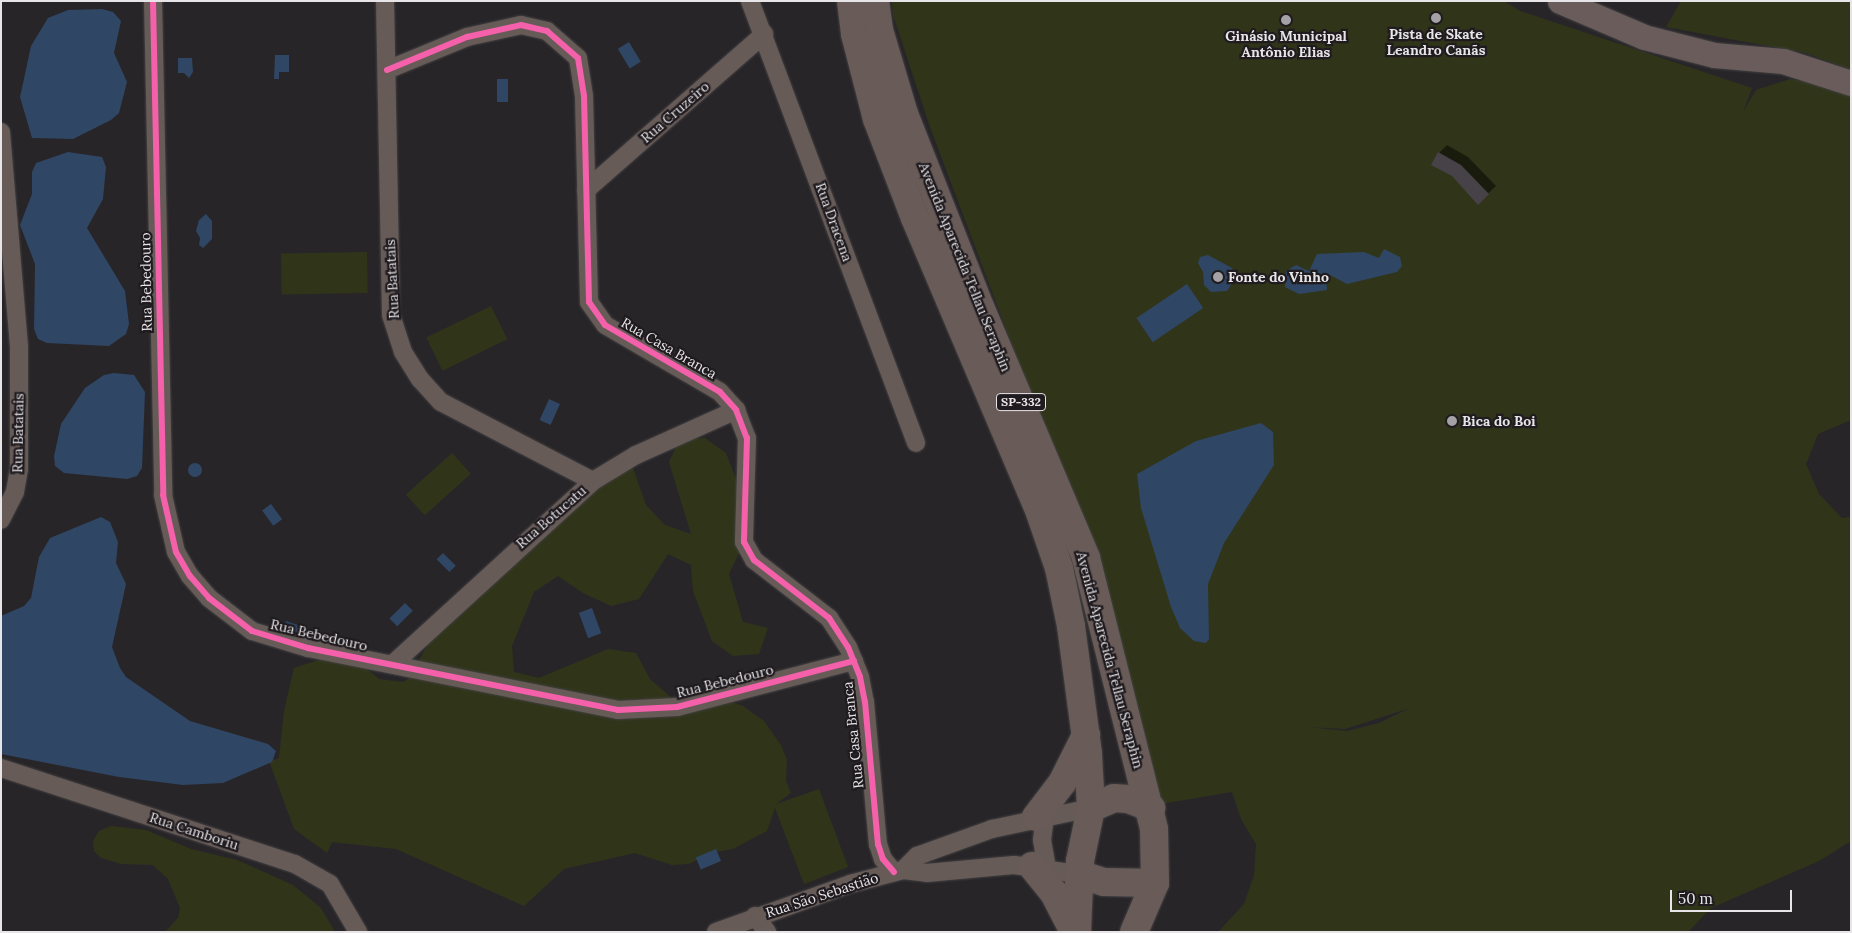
<!DOCTYPE html>
<meta charset="utf-8">
<style>
body{margin:0}
#map{position:relative;width:1852px;height:933px;overflow:hidden;background:#282528;font-family:Lora,serif}
div>[style]{position:absolute}
.green>*{inset:0;background:#30351a;transform-origin:0 0}
.water>*{inset:0;background:#2f4664;transform-origin:0 0}
.round{border-radius:50%}
.shadow>*{inset:0;background:#0007}
.building>*{inset:0;background:#474148}
.roads{filter:drop-shadow(0 0 1px #424142) drop-shadow(0 0 1px #424142)}
.minor>*{height:18px;margin:-9px;padding:0 9px;transform-origin:9px;border-radius:9px;background:#675b58}
.secondary>*{height:25px;margin:-12.5px;padding:0 12.5px;transform-origin:12.5px;border-radius:12.5px;background:#695c5a}
.primary>*{height:28px;margin:-14px;padding:0 14px;transform-origin:14px;border-radius:14px;background:#685b58}
.cycleway>*{height:6px;margin:-3px;padding:0 3px;transform-origin:3px;border-radius:3px;background:#f560ab}
.dots>*{width:14px;height:14px;translate:-50% -50%;box-sizing:border-box;border:2px solid #1f1b1f;border-radius:50%}
span{translate:-50% -50%;white-space:nowrap;text-align:center;line-height:1.15;-webkit-text-stroke:4.5px #1f1b1f;paint-order:stroke}
.shield-label span{padding:1px 4px;background:#1f1b1f;border:1px solid;border-radius:4px;-webkit-text-stroke-width:0}
.shield-label{font-size:12px;color:#e8e5e8;font-weight:700}
.poi-label{font-size:14px;color:#e8e5e8;font-weight:700}
.left{translate:0 -50%;text-align:left}
.street-label{font-size:14px;color:#e8e5e8}
.frame{position:absolute;inset:0;border:2px solid #e8e5e8;pointer-events:none}
.scale{position:absolute;left:1670px;top:890px;width:122px;height:22px;box-sizing:border-box;border:2px solid #e8e5e8;border-top:0;padding-left:6px;font-size:15px;line-height:18px;white-space:nowrap;color:#e8e5e8;-webkit-text-stroke:4px #1f1b1f;paint-order:stroke}
</style>
<div id="map">
<div class="green">
<div style="clip-path:polygon(evenodd,892px 1px,1504px 1px,1520px 11px,1752px 88px,1743px 112px,1756px 90px,1790px 79px,1851px 89px,1851px 420px,1818px 434px,1806px 464px,1819px 494px,1842px 518px,1851px 517px,1851px 841px,1819px 861px,1711px 908px,1688px 932px,1218px 932px,1244px 904px,1254px 875px,1256px 844px,1241px 819px,1232px 792px,1155px 805px,1026px 382px,930px 127px,893px 15px,892px 1px,1410px 708px,1379px 723px,1347px 731px,1307px 727px,1345px 729px,1410px 708px)"></div>
<div style="clip-path:polygon(1681px 1px,1851px 1px,1851px 70px,1806px 53px,1666px 27px)"></div>
<div style="left:367px;top:252px;width:41px;height:86px;rotate:89deg"></div>
<div style="left:491px;top:306px;width:37px;height:72px;rotate:64deg"></div>
<div style="clip-path:polygon(705px 438px,726px 453px,744px 500px,740px 551px,729px 574px,743px 622px,768px 628px,759px 654px,733px 656px,712px 641px,693px 591px,691px 565px,668px 554px,639px 599px,611px 606px,583px 593px,558px 576px,534px 592px,512px 646px,514px 672px,539px 678px,608px 649px,636px 653px,650px 679px,672px 698px,695px 689px,743px 706px,764px 721px,781px 745px,787px 760px,786px 781px,791px 793px,776px 804px,819px 789px,848px 867px,804px 884px,775px 808px,767px 831px,733px 849px,710px 853px,689px 864px,672px 865px,635px 853px,564px 869px,524px 906px,396px 849px,332px 842px,327px 853px,294px 829px,265px 750px,275px 760px,279px 758px,284px 711px,294px 668px,325px 658px,371px 666px,367px 669px,379px 679px,402px 682px,407px 680px,432px 638px,613px 460px,633px 468px,646px 505px,665px 525px,691px 534px,669px 462px,680px 439px)"></div>
<div style="left:452px;top:453px;width:28px;height:62px;rotate:48deg"></div>
<div style="clip-path:polygon(111px 826px,146px 830px,191px 849px,237px 860px,293px 885px,321px 908px,335px 932px,165px 932px,178px 918px,180px 908px,168px 879px,153px 865px,121px 864px,101px 858px,94px 851px,93px 841px,99px 831px)"></div>
</div>
<div class="water">
<div style="clip-path:polygon(102px 9px,113px 12px,121px 21px,114px 53px,127px 82px,119px 113px,111px 120px,73px 139px,32px 138px,20px 97px,31px 46px,48px 18px,68px 10px)"></div>
<div style="left:629px;top:42px;width:23px;height:13px;rotate:59deg"></div>
<div style="clip-path:polygon(275px 55px,289px 55px,289px 72px,279px 72px,279px 79px,274px 79px)"></div>
<div style="clip-path:polygon(178px 58px,192px 58px,193px 72px,189px 78px,184px 73px,178px 73px)"></div>
<div style="left:497px;top:79px;width:11px;height:23px"></div>
<div style="clip-path:polygon(68px 152px,102px 157px,106px 167px,103px 199px,87px 228px,125px 291px,129px 324px,126px 334px,109px 346px,47px 343px,38px 339px,34px 329px,35px 264px,20px 225px,32px 194px,32px 172px,36px 163px)"></div>
<div style="clip-path:polygon(206px 214px,212px 221px,212px 239px,203px 248px,199px 245px,200px 238px,196px 231px,199px 220px)"></div>
<div style="clip-path:polygon(1384px 249px,1400px 257px,1402px 266px,1397px 272px,1347px 284px,1330px 275px,1326px 279px,1327px 290px,1299px 294px,1285px 287px,1286px 271px,1296px 265px,1309px 271px,1317px 254px,1364px 252px,1379px 258px)"></div>
<div style="clip-path:polygon(1208px 255px,1232px 268px,1235px 279px,1227px 291px,1211px 292px,1204px 285px,1203px 272px,1198px 263px,1200px 257px)"></div>
<div style="left:1187px;top:284px;width:29px;height:61px;rotate:56deg"></div>
<div style="clip-path:polygon(114px 373px,134px 375px,145px 392px,142px 468px,137px 476px,127px 479px,64px 473px,55px 466px,54px 456px,61px 424px,85px 388px,104px 375px)"></div>
<div style="left:549px;top:399px;width:12px;height:23px;rotate:24deg"></div>
<div style="clip-path:polygon(1261px 423px,1273px 432px,1274px 465px,1224px 543px,1208px 584px,1209px 639px,1206px 643px,1194px 641px,1180px 628px,1171px 607px,1141px 508px,1137px 474px,1196px 441px)"></div>
<div class="round" style="left:188px;top:463px;width:14px;height:14px"></div>
<div style="left:271px;top:504px;width:19px;height:11px;rotate:54deg"></div>
<div style="clip-path:polygon(101px 517px,110px 522px,118px 542px,116px 563px,126px 584px,112px 647px,120px 668px,126px 677px,190px 721px,268px 744px,276px 751px,272px 762px,223px 783px,183px 785px,119px 777px,1px 754px,1px 616px,24px 606px,31px 598px,39px 557px,50px 538px)"></div>
<div style="left:443px;top:553px;width:18px;height:9px;rotate:45deg"></div>
<div style="left:405px;top:603px;width:11px;height:22px;rotate:45deg"></div>
<div style="left:592px;top:608px;width:27px;height:14px;rotate:70deg"></div>
<div style="left:286px;top:621px;width:18px;height:9px;rotate:19deg"></div>
<div style="left:716px;top:849px;width:13px;height:22px;rotate:67deg"></div>
</div>
<div class="shadow">
<div style="clip-path:polygon(1447px 145px,1468px 157px,1496px 186px,1478px 203px,1439px 153px)"></div>
</div>
<div class="building">
<div style="clip-path:polygon(1438px 152px,1461px 165px,1489px 194px,1478px 205px,1452px 176px,1431px 165px)"></div>
</div>
<div class="roads">
<div class="minor">
<div style="left:153px;top:1px;width:494px;rotate:88.8deg"></div>
<div style="left:163px;top:495px;width:58px;rotate:77.2deg"></div>
<div style="left:176px;top:552px;width:28px;rotate:60deg"></div>
<div style="left:190px;top:576px;width:29px;rotate:49deg"></div>
<div style="left:209px;top:598px;width:54px;rotate:37.5deg"></div>
<div style="left:252px;top:631px;width:59px;rotate:16.9deg"></div>
<div style="left:308px;top:648px;width:316px;rotate:11.3deg"></div>
<div style="left:618px;top:710px;width:59px;rotate:-2.9deg"></div>
<div style="left:677px;top:707px;width:183px;rotate:-14.6deg"></div>
<div style="left:385px;top:1px;width:314px;rotate:88.9deg"></div>
<div style="left:391px;top:315px;width:39px;rotate:72deg"></div>
<div style="left:403px;top:352px;width:32px;rotate:58deg"></div>
<div style="left:420px;top:379px;width:31px;rotate:48deg"></div>
<div style="left:441px;top:402px;width:171px;rotate:27.5deg"></div>
<div style="left:750px;top:1px;width:472px;rotate:69.4deg"></div>
<div style="left:387px;top:70px;width:87px;rotate:-22.4deg"></div>
<div style="left:467px;top:37px;width:55px;rotate:-12.5deg"></div>
<div style="left:521px;top:25px;width:27px;rotate:13deg"></div>
<div style="left:547px;top:31px;width:41px;rotate:41.1deg"></div>
<div style="left:578px;top:58px;width:38px;rotate:81deg"></div>
<div style="left:584px;top:96px;width:206px;rotate:88.6deg"></div>
<div style="left:589px;top:302px;width:28px;rotate:55deg"></div>
<div style="left:605px;top:325px;width:133px;rotate:30.2deg"></div>
<div style="left:720px;top:392px;width:24px;rotate:48deg"></div>
<div style="left:736px;top:410px;width:30px;rotate:69deg"></div>
<div style="left:747px;top:438px;width:104px;rotate:91.7deg"></div>
<div style="left:744px;top:542px;width:21px;rotate:61deg"></div>
<div style="left:754px;top:560px;width:95px;rotate:37.7deg"></div>
<div style="left:829px;top:618px;width:35px;rotate:57deg"></div>
<div style="left:848px;top:647px;width:32px;rotate:68deg"></div>
<div style="left:860px;top:677px;width:25px;rotate:79deg"></div>
<div style="left:865px;top:702px;width:143px;rotate:84.8deg"></div>
<div style="left:878px;top:844px;width:16px;rotate:72deg"></div>
<div style="left:883px;top:859px;width:17px;rotate:50deg"></div>
<div style="left:1px;top:132px;width:216px;rotate:85.2deg"></div>
<div style="left:19px;top:347px;width:122px;rotate:90deg"></div>
<div style="left:19px;top:469px;width:23px;rotate:100deg"></div>
<div style="left:15px;top:492px;width:31px;rotate:117deg"></div>
<div style="left:586px;top:190px;width:237px;rotate:-41.2deg"></div>
<div style="left:394px;top:663px;width:270px;rotate:-42.4deg"></div>
<div style="left:593px;top:481px;width:50px;rotate:-31.2deg"></div>
<div style="left:636px;top:455px;width:110px;rotate:-24.2deg"></div>
<div style="left:1px;top:768px;width:309px;rotate:18.1deg"></div>
<div style="left:295px;top:864px;width:40px;rotate:29.7deg"></div>
<div style="left:330px;top:884px;width:56px;rotate:59.7deg"></div>
<div style="left:1045px;top:816px;width:24px;rotate:97deg"></div>
<div style="left:1042px;top:840px;width:28px;rotate:80deg"></div>
<div style="left:903px;top:870px;width:20px;rotate:-45deg"></div>
<div style="left:917px;top:856px;width:80px;rotate:-19.8deg"></div>
<div style="left:992px;top:829px;width:101px;rotate:-12deg"></div>
<div style="left:755px;top:916px;width:20px;rotate:53deg"></div>
<div style="left:716px;top:932px;width:142px;rotate:-19.7deg"></div>
<div style="left:850px;top:884px;width:55px;rotate:-14.8deg"></div>
<div style="left:903px;top:870px;width:24px;rotate:7deg"></div>
<div style="left:927px;top:873px;width:87px;rotate:-5.3deg"></div>
<div style="left:1014px;top:865px;width:66px;rotate:7.9deg"></div>
</div>
<div class="secondary">
<div style="left:1560px;top:1px;width:91px;rotate:23.2deg"></div>
<div style="left:1644px;top:37px;width:72px;rotate:14.4deg"></div>
<div style="left:1714px;top:55px;width:69px;rotate:5deg"></div>
<div style="left:1783px;top:61px;width:71px;rotate:17.9deg"></div>
</div>
<div class="primary">
<div style="left:851px;top:1px;width:33px;rotate:83deg"></div>
<div style="left:855px;top:34px;width:88px;rotate:75.5deg"></div>
<div style="left:877px;top:119px;width:106px;rotate:69deg"></div>
<div style="left:915px;top:218px;width:320px;rotate:67deg"></div>
<div style="left:1040px;top:513px;width:58px;rotate:70.9deg"></div>
<div style="left:1059px;top:568px;width:59px;rotate:78.3deg"></div>
<div style="left:1071px;top:626px;width:129px;rotate:82.4deg"></div>
<div style="left:1088px;top:754px;width:54px;rotate:86.8deg"></div>
<div style="left:1091px;top:808px;width:54px;rotate:101.7deg"></div>
<div style="left:1080px;top:861px;width:71px;rotate:92.4deg"></div>
<div style="left:875px;top:1px;width:29px;rotate:82deg"></div>
<div style="left:879px;top:30px;width:88px;rotate:73.4deg"></div>
<div style="left:904px;top:114px;width:210px;rotate:68.5deg"></div>
<div style="left:981px;top:309px;width:270px;rotate:67.1deg"></div>
<div style="left:1086px;top:558px;width:279px;rotate:75.9deg"></div>
<div style="left:1154px;top:829px;width:54px;rotate:88.9deg"></div>
<div style="left:1155px;top:883px;width:53px;rotate:113.2deg"></div>
<div style="left:1091px;top:808px;width:25px;rotate:-23deg"></div>
<div style="left:1114px;top:798px;width:14px;rotate:4deg"></div>
<div style="left:1128px;top:799px;width:25px;rotate:21deg"></div>
<div style="left:1036px;top:817px;width:43px;rotate:-52.6deg"></div>
<div style="left:1062px;top:783px;width:54px;rotate:-63.4deg"></div>
<div style="left:1032px;top:866px;width:35px;rotate:51deg"></div>
<div style="left:1054px;top:893px;width:44px;rotate:62.9deg"></div>
<div style="left:1079px;top:874px;width:26px;rotate:18deg"></div>
<div style="left:1104px;top:882px;width:51px;rotate:1.1deg"></div>
</div>
</div>
<div class="cycleway">
<div style="left:153px;top:1px;width:494px;rotate:88.8deg"></div>
<div style="left:163px;top:495px;width:58px;rotate:77.2deg"></div>
<div style="left:176px;top:552px;width:28px;rotate:60deg"></div>
<div style="left:190px;top:576px;width:29px;rotate:49deg"></div>
<div style="left:209px;top:598px;width:54px;rotate:37.5deg"></div>
<div style="left:252px;top:631px;width:59px;rotate:16.9deg"></div>
<div style="left:308px;top:648px;width:316px;rotate:11.3deg"></div>
<div style="left:618px;top:710px;width:59px;rotate:-2.9deg"></div>
<div style="left:677px;top:707px;width:183px;rotate:-14.6deg"></div>
<div style="left:387px;top:70px;width:87px;rotate:-22.4deg"></div>
<div style="left:467px;top:37px;width:55px;rotate:-12.5deg"></div>
<div style="left:521px;top:25px;width:27px;rotate:13deg"></div>
<div style="left:547px;top:31px;width:41px;rotate:41.1deg"></div>
<div style="left:578px;top:58px;width:38px;rotate:81deg"></div>
<div style="left:584px;top:96px;width:206px;rotate:88.6deg"></div>
<div style="left:589px;top:302px;width:28px;rotate:55deg"></div>
<div style="left:605px;top:325px;width:133px;rotate:30.2deg"></div>
<div style="left:720px;top:392px;width:24px;rotate:48deg"></div>
<div style="left:736px;top:410px;width:30px;rotate:69deg"></div>
<div style="left:747px;top:438px;width:104px;rotate:91.7deg"></div>
<div style="left:744px;top:542px;width:21px;rotate:61deg"></div>
<div style="left:754px;top:560px;width:95px;rotate:37.7deg"></div>
<div style="left:829px;top:618px;width:35px;rotate:57deg"></div>
<div style="left:848px;top:647px;width:32px;rotate:68deg"></div>
<div style="left:860px;top:677px;width:25px;rotate:79deg"></div>
<div style="left:865px;top:702px;width:143px;rotate:84.8deg"></div>
<div style="left:878px;top:844px;width:16px;rotate:72deg"></div>
<div style="left:883px;top:859px;width:17px;rotate:50deg"></div>
</div>
<div class="dots">
<div style="left:1436px;top:18px;background:#a5a2a5"></div>
<div style="left:1286px;top:20px;background:#a5a2a5"></div>
<div style="left:1218px;top:277px;background:#a5a2a5"></div>
<div style="left:1452px;top:421px;background:#a5a2a5"></div>
</div>
<div class="shield-label">
<span style="left:1021px;top:402px">SP-332</span>
</div>
<div class="poi-label">
<span style="left:1436px;top:42px">Pista de Skate<br>Leandro Canãs</span>
<span style="left:1286px;top:44px">Ginásio Municipal<br>Antônio Elias</span>
<span class="left" style="left:1228px;top:277px">Fonte do Vinho</span>
<span class="left" style="left:1462px;top:421px">Bica do Boi</span>
</div>
<div class="street-label">
<span style="left:675px;top:112px;rotate:-41deg">Rua Cruzeiro</span>
<span style="left:834px;top:222px;rotate:70deg">Rua Dracena</span>
<span style="left:965px;top:267px;rotate:68deg">Avenida Aparecida Tellau Seraphin</span>
<span style="left:392px;top:279px;rotate:-93deg">Rua Batatais</span>
<span style="left:146px;top:282px;rotate:-91deg">Rua Bebedouro</span>
<span style="left:669px;top:348px;rotate:30deg">Rua Casa Branca</span>
<span style="left:18px;top:433px;rotate:-89deg">Rua Batatais</span>
<span style="left:551px;top:517px;rotate:-41deg">Rua Botucatu</span>
<span style="left:319px;top:635px;rotate:13deg">Rua Bebedouro</span>
<span style="left:1110px;top:660px;rotate:75deg">Avenida Aparecida Tellau Seraphin</span>
<span style="left:725px;top:681px;rotate:-14deg">Rua Bebedouro</span>
<span style="left:853px;top:735px;rotate:-96deg">Rua Casa Branca</span>
<span style="left:194px;top:831px;rotate:18deg">Rua Camboriu</span>
<span style="left:822px;top:895px;rotate:-18deg">Rua São Sebastião</span>
</div>
<div class="frame"></div>
<div class="scale">50 m</div>
</div>
